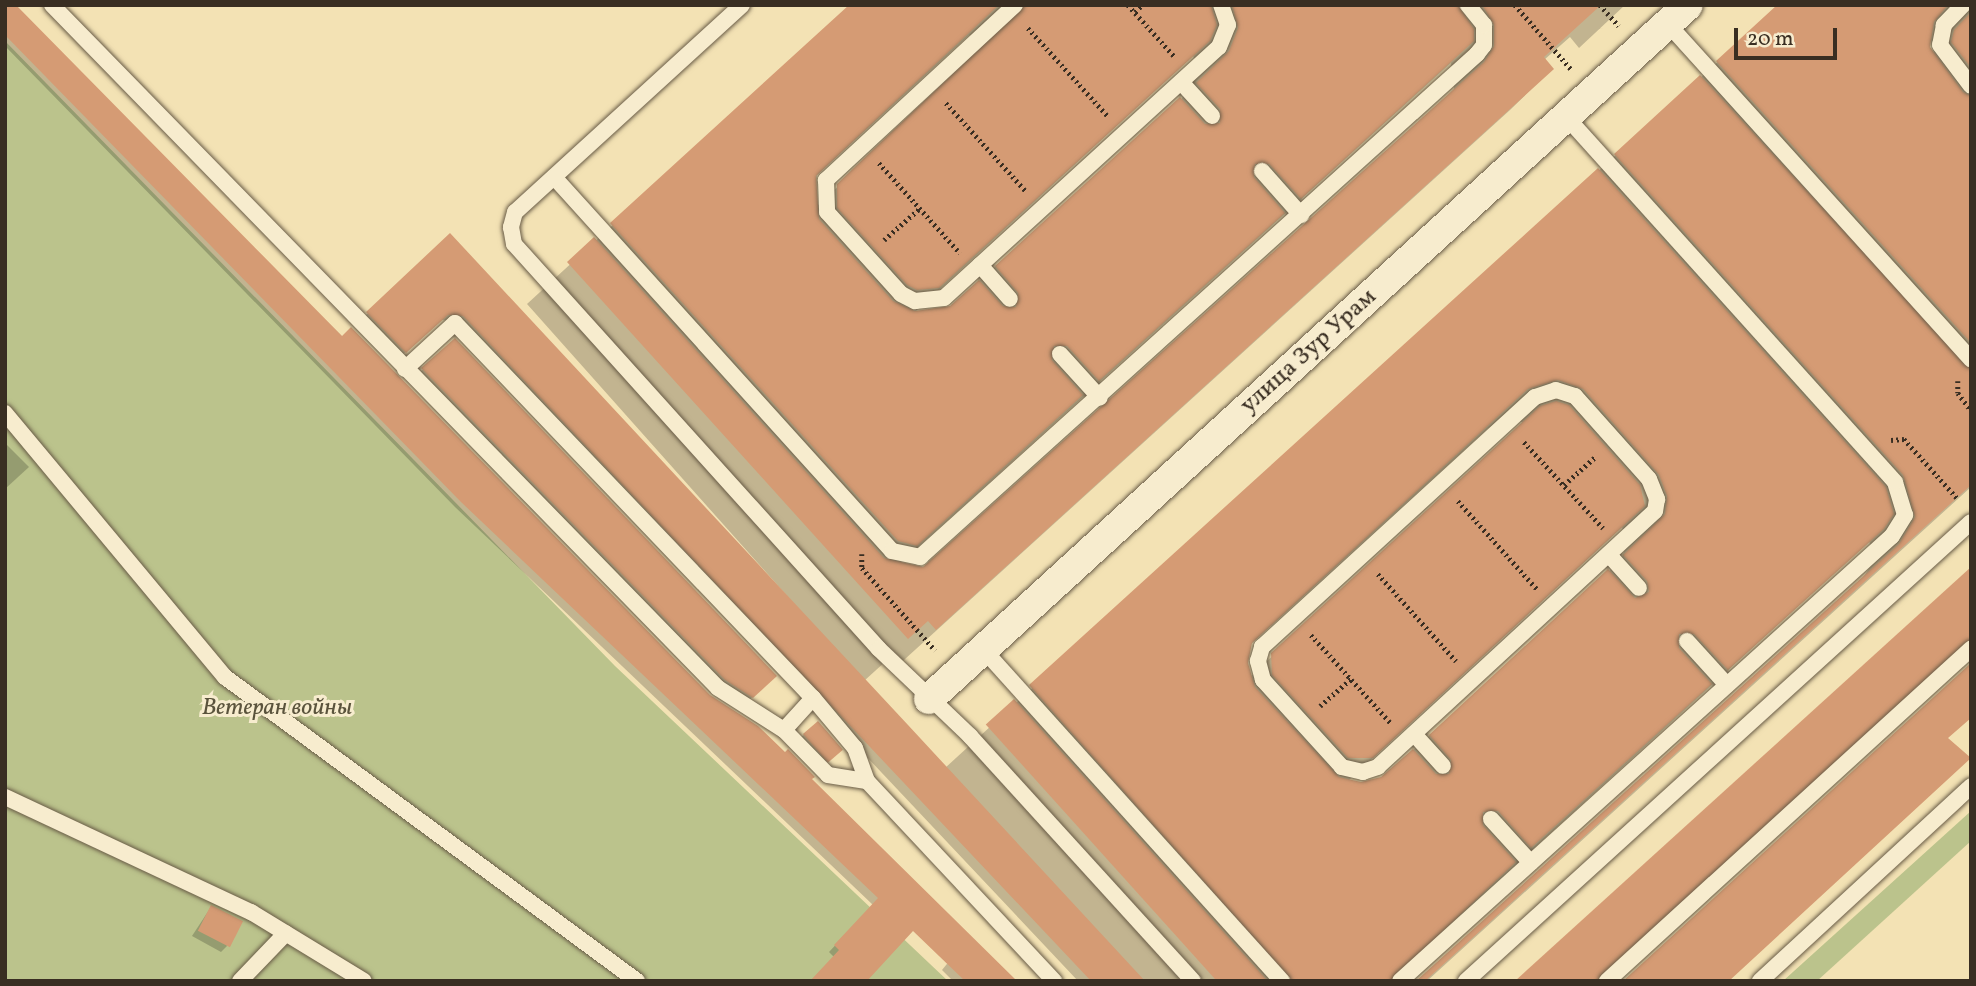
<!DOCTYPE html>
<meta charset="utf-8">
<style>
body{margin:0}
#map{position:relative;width:1976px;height:986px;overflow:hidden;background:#f3e2b4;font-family:Vollkorn,serif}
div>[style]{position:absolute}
.green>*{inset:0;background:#bbc38c}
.shadow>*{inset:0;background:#0003;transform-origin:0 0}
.building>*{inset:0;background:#d59b74;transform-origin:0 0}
.path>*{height:4.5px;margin-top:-2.25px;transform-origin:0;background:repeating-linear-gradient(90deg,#392e22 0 2px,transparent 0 5.5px)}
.roads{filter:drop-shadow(0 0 2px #685b46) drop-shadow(0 0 2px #685b46)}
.service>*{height:16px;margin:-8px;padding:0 8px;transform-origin:8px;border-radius:8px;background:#f7ecce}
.minor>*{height:30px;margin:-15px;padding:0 15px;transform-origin:15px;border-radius:15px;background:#f7ecce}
span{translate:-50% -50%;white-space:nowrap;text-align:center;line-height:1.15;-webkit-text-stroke:6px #f7ecce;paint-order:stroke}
.street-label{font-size:24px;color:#392e22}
.park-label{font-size:24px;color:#5a533c;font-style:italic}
.frame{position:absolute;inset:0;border:7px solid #392e22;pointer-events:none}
.scale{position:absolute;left:1734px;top:28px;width:103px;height:32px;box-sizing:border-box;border:4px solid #392e22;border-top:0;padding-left:9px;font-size:21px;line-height:24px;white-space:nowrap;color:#392e22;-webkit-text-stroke:5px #f7ecce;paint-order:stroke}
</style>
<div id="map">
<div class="green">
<div style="clip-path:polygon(5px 41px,615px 666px,948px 981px,5px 981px)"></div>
<div style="clip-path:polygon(1971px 811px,1971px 841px,1817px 981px,1783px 981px)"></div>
</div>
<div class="shadow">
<div style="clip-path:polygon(5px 5px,709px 697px,810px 779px,937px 904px,834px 957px,829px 952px,873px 905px,455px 507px,5px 46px)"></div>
<div style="clip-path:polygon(evenodd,852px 5px,1625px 5px,1579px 48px,1570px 37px,1544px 60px,1552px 69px,1510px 110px,894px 669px,886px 661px,864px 681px,945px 768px,1780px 5px,1971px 5px,1971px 487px,1427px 981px,1419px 981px,1863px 578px,1875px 559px,1869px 541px,1389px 981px,1078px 981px,456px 321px,441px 320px,399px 358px,362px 319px,450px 235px,853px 670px,527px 304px,852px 5px,969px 35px,983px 40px,982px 52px,815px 208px,817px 175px,969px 35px,852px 5px,1930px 39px,1935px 56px,1928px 47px,1930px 39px,852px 5px,1193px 55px,1197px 71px,1181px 100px,947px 310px,915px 312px,1193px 55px,852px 5px,1451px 63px,1454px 89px,1450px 95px,928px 567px,899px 564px,1451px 63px,852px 5px,1516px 420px,1524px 423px,1250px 677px,1246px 659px,1251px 644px,1488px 428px,1516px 420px,852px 5px,1622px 527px,1627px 542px,1622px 558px,1608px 572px,1382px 779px,1361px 784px,1348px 781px,1622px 527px)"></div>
<div style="clip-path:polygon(454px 340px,769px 682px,746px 703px,719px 686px,416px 376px)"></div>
<div style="clip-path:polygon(5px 443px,29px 467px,5px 489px)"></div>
<div style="left:818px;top:723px;width:35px;height:27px;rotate:50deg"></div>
<div style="clip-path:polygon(211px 907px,227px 946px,221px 952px,192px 936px)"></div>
<div style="clip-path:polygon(964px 943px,1014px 981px,953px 981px,942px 970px)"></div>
</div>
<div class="building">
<div style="clip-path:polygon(5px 5px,16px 5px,342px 336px,351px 327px,710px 695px,758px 726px,785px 752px,788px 749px,815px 777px,812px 779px,1017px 981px,965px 981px,913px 931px,867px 981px,810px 981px,839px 950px,834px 945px,878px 898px,461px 502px,5px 35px)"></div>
<div style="clip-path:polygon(849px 5px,999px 5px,816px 176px,819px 219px,893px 301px,915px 311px,950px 306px,979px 280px,1003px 306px,1016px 307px,1018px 293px,995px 266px,1180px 97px,1205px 124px,1220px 123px,1220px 109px,1196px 83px,1229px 51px,1238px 28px,1232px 5px,1458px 5px,1474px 29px,1474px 41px,1301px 199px,1269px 164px,1255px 164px,1254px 177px,1285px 213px,1099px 381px,1067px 346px,1054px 346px,1052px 360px,1083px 395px,917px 546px,898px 541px,610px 223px)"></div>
<div style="clip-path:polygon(1025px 5px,1211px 5px,1217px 25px,1210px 41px,939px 288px,917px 290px,907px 285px,837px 208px,837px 184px)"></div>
<div style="clip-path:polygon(1482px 5px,1601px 5px,1544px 57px,1554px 69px,936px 630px,928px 621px,908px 639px,567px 262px,594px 237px,884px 558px,923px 567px,1484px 62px,1494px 46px,1494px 25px)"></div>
<div style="clip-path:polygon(1777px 5px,1948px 5px,1934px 22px,1930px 47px,1963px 92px,1971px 96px,1971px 343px,1716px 61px)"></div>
<div style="clip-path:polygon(1971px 12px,1971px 68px,1951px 42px,1954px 30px)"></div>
<div style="clip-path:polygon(1700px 75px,1971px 369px,1971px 485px,1425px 981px,1416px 981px,1899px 544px,1915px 517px,1903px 475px,1614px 154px)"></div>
<div style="clip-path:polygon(evenodd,1598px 168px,1886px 487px,1894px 514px,1884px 529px,1728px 670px,1694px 634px,1679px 634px,1679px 648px,1712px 684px,1531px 848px,1498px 811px,1483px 812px,1483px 825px,1516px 862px,1390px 981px,1292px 981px,1029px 685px,1598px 168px,1558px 380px,1583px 389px,1659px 475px,1667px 496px,1665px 514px,1623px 555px,1647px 581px,1649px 592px,1635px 598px,1608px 569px,1429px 735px,1451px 760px,1449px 774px,1436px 774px,1413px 749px,1381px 777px,1361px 782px,1339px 777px,1255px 687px,1248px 663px,1252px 643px,1528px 389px,1558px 380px)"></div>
<div style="clip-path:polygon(450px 233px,908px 725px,1145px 981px,1091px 981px,463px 316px,448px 315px,406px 353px,366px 312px)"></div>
<div style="clip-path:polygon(455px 338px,777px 676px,753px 698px,725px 680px,421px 368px)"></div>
<div style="clip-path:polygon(1556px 401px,1569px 405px,1640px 485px,1645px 506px,1373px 758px,1348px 758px,1272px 675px,1271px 653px,1540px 406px)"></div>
<div style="clip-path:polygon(1971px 567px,1971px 639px,1597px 981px,1515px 981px)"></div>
<div style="clip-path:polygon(1971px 663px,1971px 718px,1948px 738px,1971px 758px,1729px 981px,1623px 981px)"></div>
<div style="left:1014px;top:699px;width:380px;height:38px;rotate:48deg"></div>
<div style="left:818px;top:721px;width:38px;height:20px;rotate:49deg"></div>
<div style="left:211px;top:905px;width:36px;height:29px;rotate:27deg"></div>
</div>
<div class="path">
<div style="left:1128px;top:5px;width:70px;rotate:47.9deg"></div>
<div style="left:1515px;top:5px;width:85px;rotate:48.8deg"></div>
<div style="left:1600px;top:5px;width:28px;rotate:48deg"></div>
<div style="left:1135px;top:12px;width:10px;rotate:-45deg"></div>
<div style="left:1028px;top:28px;width:118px;rotate:47.8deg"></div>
<div style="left:946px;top:103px;width:118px;rotate:47.8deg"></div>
<div style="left:879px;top:163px;width:121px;rotate:48deg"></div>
<div style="left:884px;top:240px;width:48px;rotate:-41.6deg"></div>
<div style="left:1958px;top:381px;width:12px;rotate:90deg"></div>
<div style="left:1958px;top:393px;width:21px;rotate:53deg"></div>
<div style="left:1891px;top:440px;width:13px;rotate:-4deg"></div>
<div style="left:1904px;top:439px;width:82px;rotate:48deg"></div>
<div style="left:1524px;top:442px;width:117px;rotate:47.4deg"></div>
<div style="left:1564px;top:485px;width:42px;rotate:-42.1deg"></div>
<div style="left:1458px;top:501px;width:118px;rotate:48.1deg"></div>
<div style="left:862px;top:554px;width:14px;rotate:90deg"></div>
<div style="left:862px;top:568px;width:110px;rotate:48.3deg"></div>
<div style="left:1378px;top:574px;width:117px;rotate:48.1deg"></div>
<div style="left:1311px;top:635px;width:118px;rotate:47.8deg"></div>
<div style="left:1320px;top:706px;width:41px;rotate:-41.1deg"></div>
</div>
<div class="roads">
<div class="service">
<div style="left:52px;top:5px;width:954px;rotate:45.72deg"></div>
<div style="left:718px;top:688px;width:78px;rotate:32.5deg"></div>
<div style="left:784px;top:730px;width:63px;rotate:45.6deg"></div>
<div style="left:828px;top:775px;width:39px;rotate:9deg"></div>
<div style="left:867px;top:781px;width:274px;rotate:46.9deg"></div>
<div style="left:742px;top:5px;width:307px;rotate:137.6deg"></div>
<div style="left:515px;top:212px;width:16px;rotate:105deg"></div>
<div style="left:511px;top:227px;width:17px;rotate:80deg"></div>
<div style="left:514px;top:244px;width:545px;rotate:47.97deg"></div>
<div style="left:879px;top:649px;width:126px;rotate:43.7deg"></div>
<div style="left:970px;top:736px;width:331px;rotate:47.7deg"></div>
<div style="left:1015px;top:5px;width:258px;rotate:137.2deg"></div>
<div style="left:826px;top:180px;width:32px;rotate:88deg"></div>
<div style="left:827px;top:212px;width:110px;rotate:47.9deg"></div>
<div style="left:901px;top:294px;width:16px;rotate:27deg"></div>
<div style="left:915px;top:301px;width:29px;rotate:-6deg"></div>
<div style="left:944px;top:298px;width:372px;rotate:-42.4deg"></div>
<div style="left:1219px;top:47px;width:24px;rotate:-68deg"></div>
<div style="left:1228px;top:25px;width:21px;rotate:-109deg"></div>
<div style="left:1963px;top:5px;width:28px;rotate:134deg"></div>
<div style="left:1944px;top:25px;width:20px;rotate:101deg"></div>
<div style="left:1940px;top:45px;width:51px;rotate:52.9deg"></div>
<div style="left:1668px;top:24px;width:452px;rotate:47.9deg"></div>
<div style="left:1181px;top:82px;width:46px;rotate:47.6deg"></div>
<div style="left:1262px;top:171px;width:59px;rotate:48.4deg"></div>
<div style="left:554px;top:177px;width:504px;rotate:47.89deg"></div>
<div style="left:892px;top:551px;width:29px;rotate:12deg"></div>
<div style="left:920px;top:557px;width:751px;rotate:-42.08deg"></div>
<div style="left:1477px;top:54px;width:11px;rotate:-52deg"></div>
<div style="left:1484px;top:45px;width:20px;rotate:-90deg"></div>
<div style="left:1484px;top:25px;width:26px;rotate:-129deg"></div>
<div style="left:980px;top:265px;width:45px;rotate:48.6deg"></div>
<div style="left:1060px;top:354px;width:59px;rotate:47.7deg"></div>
<div style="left:405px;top:369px;width:68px;rotate:-42.6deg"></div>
<div style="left:455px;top:323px;width:518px;rotate:46.33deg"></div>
<div style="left:813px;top:698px;width:43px;rotate:132.2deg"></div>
<div style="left:1556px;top:390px;width:20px;rotate:18deg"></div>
<div style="left:1575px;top:396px;width:111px;rotate:48.3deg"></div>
<div style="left:1649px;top:479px;width:22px;rotate:68deg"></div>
<div style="left:1657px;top:499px;width:12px;rotate:99deg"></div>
<div style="left:1655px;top:511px;width:377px;rotate:137.3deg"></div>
<div style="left:1378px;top:767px;width:16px;rotate:162deg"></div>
<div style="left:1363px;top:772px;width:22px;rotate:-167deg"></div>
<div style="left:1342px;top:767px;width:118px;rotate:-132.2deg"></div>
<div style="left:1263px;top:680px;width:20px;rotate:-105deg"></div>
<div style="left:1258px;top:661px;width:15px;rotate:-74deg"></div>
<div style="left:1262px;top:647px;width:370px;rotate:-42.5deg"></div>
<div style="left:1535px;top:397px;width:22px;rotate:-18deg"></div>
<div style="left:5px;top:413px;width:344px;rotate:50.2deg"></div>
<div style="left:225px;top:677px;width:512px;rotate:36.42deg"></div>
<div style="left:1610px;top:556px;width:43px;rotate:47.8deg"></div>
<div style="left:1687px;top:641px;width:59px;rotate:47.7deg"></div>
<div style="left:983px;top:649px;width:447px;rotate:48deg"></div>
<div style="left:813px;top:698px;width:65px;rotate:50deg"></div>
<div style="left:855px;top:748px;width:35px;rotate:70deg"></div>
<div style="left:1414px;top:734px;width:43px;rotate:47.8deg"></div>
<div style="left:5px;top:797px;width:272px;rotate:25.1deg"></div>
<div style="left:251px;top:912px;width:132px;rotate:31.4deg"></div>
<div style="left:1491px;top:819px;width:59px;rotate:47.7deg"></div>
<div style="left:240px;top:981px;width:66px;rotate:-46.2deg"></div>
<div style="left:1400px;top:981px;width:663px;rotate:-42.13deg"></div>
<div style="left:1892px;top:536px;width:25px;rotate:-58deg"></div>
<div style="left:1905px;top:515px;width:34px;rotate:-107deg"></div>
<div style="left:1895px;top:482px;width:491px;rotate:-132deg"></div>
<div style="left:1466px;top:981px;width:682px;rotate:-42.27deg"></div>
<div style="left:1607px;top:981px;width:493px;rotate:-42.4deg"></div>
<div style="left:1760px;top:981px;width:287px;rotate:-42.7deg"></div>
</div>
<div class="minor">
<div style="left:929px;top:699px;width:1028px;rotate:-42.44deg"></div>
</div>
</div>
<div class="street-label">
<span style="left:1309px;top:352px;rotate:-42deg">улица Зур Урам</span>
</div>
<div class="park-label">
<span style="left:277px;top:709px">Ветеран войны</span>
</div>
<div class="frame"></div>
<div class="scale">20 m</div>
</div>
